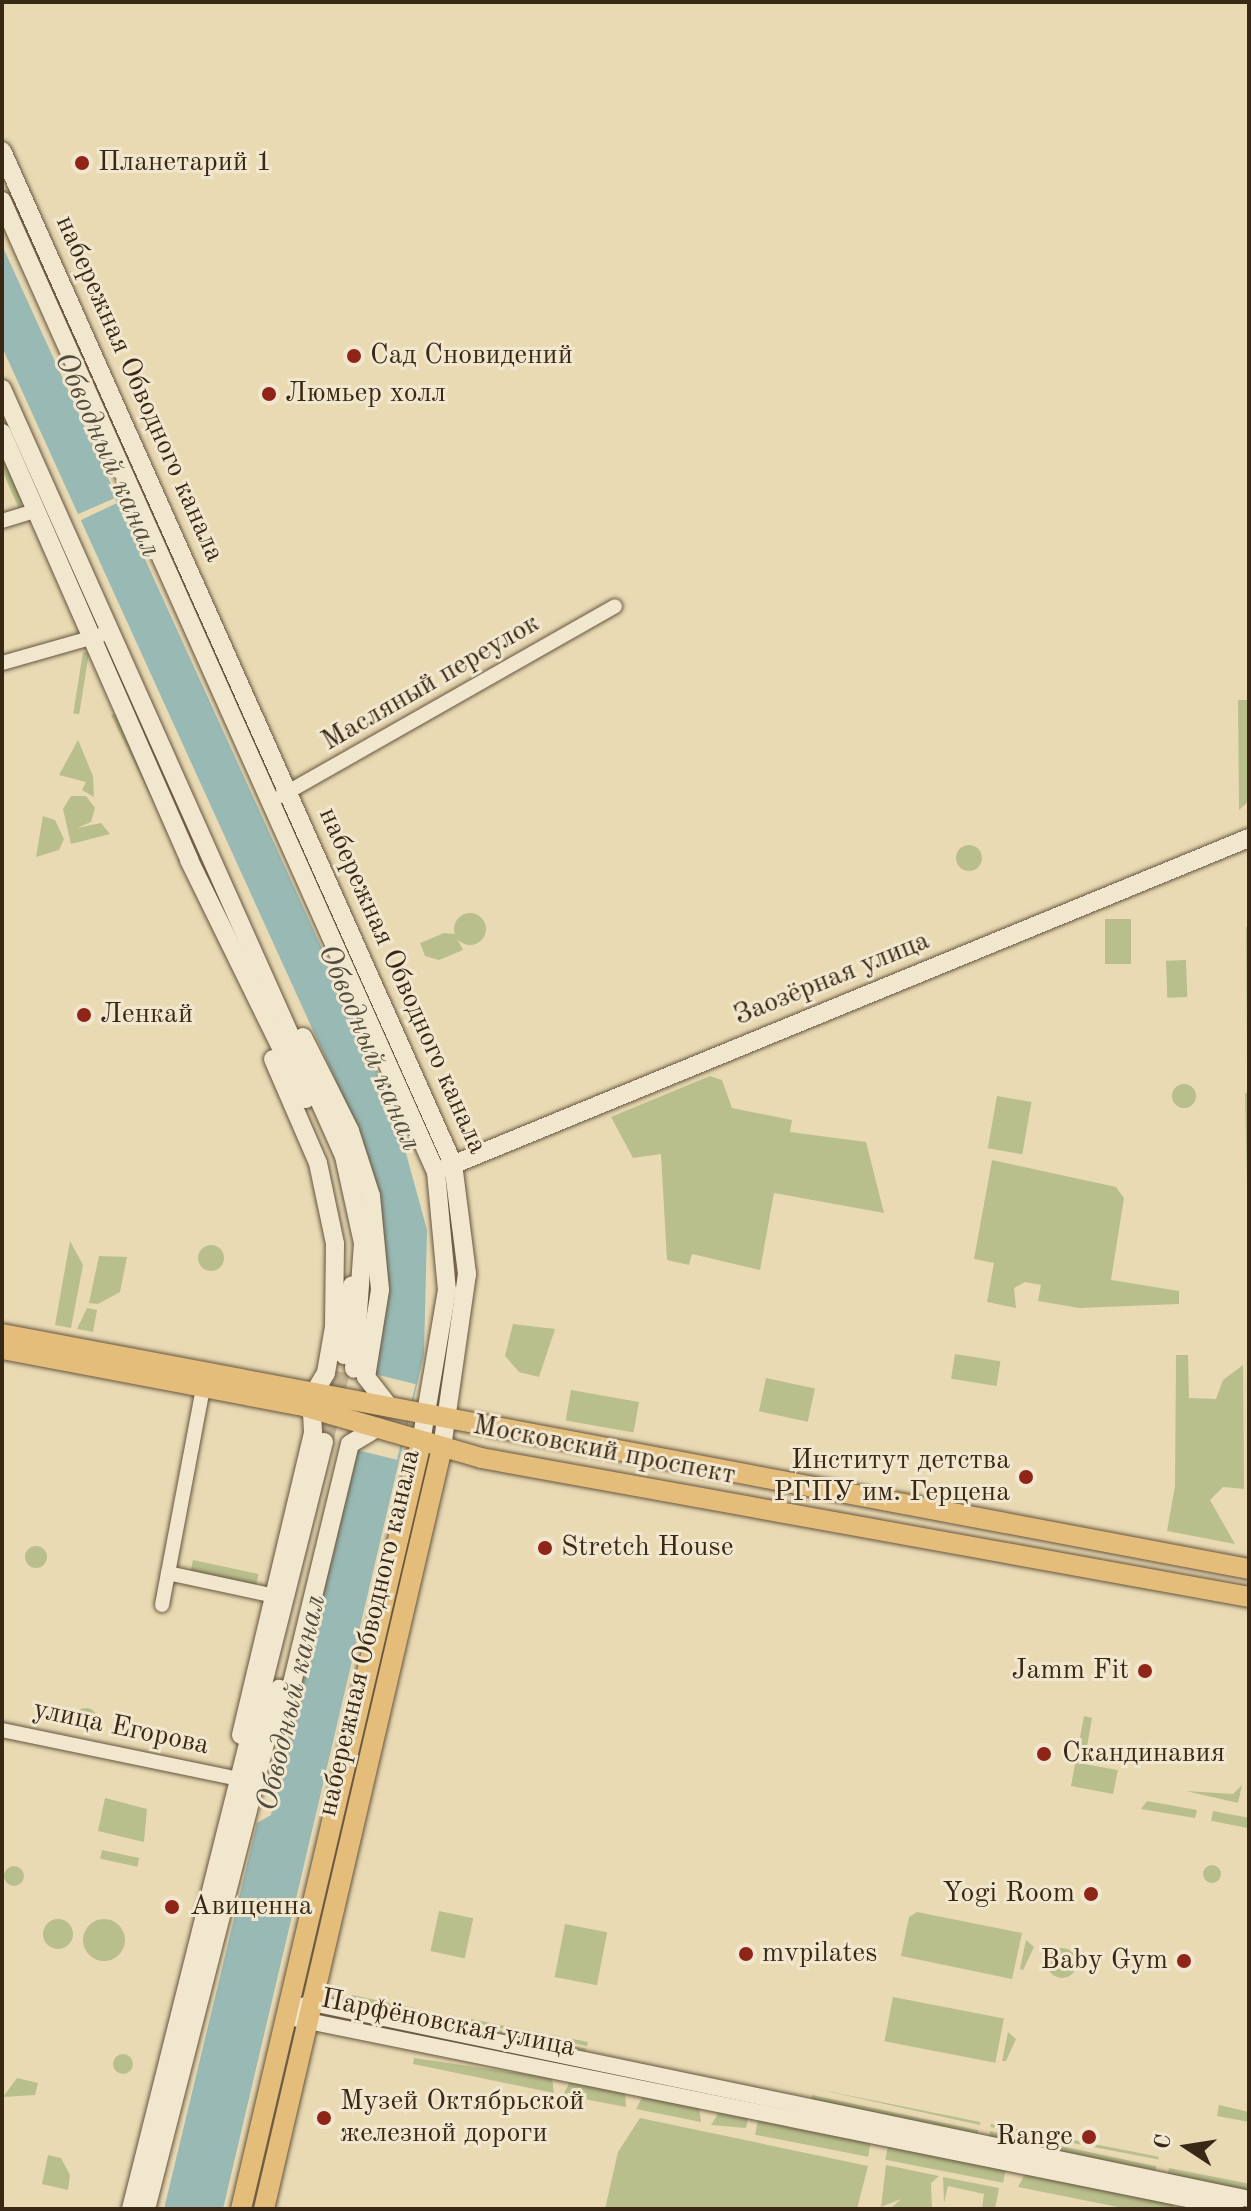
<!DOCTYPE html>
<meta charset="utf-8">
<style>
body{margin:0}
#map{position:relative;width:1251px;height:2211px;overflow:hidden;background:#e9dab4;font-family:"Old Standard TT",serif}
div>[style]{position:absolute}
.green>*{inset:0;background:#b8bf8c;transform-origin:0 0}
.round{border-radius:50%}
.water>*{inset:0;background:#99b9b4}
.pier>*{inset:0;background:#e9dab4;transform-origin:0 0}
.secondary-tunnel>*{height:18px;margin-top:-9px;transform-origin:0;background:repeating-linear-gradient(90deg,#c6b695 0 18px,transparent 0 27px)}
.roads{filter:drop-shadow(0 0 2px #66543e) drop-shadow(0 0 2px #66543e)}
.minor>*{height:14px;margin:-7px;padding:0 7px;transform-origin:7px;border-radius:7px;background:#f1e7ce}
.tertiary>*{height:16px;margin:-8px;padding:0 8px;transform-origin:8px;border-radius:8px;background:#f1e7ce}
.secondary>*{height:18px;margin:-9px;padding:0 9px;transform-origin:9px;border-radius:9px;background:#f1e7ce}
.primary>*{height:20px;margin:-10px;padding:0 10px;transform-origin:10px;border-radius:10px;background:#e4bd7a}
.dots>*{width:22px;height:22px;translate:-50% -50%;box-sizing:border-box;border:4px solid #f1e7ce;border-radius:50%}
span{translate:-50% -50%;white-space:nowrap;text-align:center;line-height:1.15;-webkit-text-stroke:6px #f1e7ce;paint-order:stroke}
.poi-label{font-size:28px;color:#3a2817}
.left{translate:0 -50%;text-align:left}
.right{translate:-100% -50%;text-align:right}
.street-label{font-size:28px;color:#3a2817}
.water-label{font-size:30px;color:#524c3e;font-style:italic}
.frame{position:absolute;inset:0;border:4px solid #3a2817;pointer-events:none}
.north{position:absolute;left:1147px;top:2107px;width:80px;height:80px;-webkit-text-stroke:6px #f1e7ce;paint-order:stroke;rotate:282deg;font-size:22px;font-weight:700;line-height:32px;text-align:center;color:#3a2817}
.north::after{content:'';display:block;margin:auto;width:28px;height:36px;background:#3a2817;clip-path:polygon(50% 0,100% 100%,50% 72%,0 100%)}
</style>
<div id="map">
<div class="green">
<div style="clip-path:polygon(2px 454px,22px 500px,19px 509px,2px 470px)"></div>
<div style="left:83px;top:652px;width:6px;height:62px;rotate:9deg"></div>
<div style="clip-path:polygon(1238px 700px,1247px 700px,1249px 757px,1249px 801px,1239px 810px)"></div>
<div style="clip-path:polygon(116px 713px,164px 823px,111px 715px)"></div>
<div style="clip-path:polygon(78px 740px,93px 776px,94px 797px,82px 790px,86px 782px,59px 775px)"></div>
<div style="clip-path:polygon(71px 796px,86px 796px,95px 808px,91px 822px,77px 828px,101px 823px,110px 834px,71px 844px,63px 809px)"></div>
<div style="clip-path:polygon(43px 816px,55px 820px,64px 839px,59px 850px,36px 857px)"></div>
<div class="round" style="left:956px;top:845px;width:26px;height:26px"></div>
<div class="round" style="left:454px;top:913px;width:32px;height:32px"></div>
<div style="left:1105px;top:919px;width:26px;height:45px"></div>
<div style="clip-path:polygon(1246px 927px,1249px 927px,1249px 1061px,1247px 1061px)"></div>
<div style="clip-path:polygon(444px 933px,455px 934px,463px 950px,439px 960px,425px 956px,420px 943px)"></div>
<div style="left:1186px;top:960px;width:37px;height:20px;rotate:88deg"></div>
<div style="clip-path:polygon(710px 1076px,722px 1080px,732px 1108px,792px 1120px,790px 1132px,866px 1142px,884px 1213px,774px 1193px,760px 1270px,692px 1254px,689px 1265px,667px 1260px,661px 1154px,633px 1158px,611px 1117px)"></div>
<div class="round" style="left:1172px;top:1084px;width:24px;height:24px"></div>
<div style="clip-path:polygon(1249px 1091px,1249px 1182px,1247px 1182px,1245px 1094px)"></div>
<div style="left:997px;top:1096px;width:35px;height:53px;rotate:10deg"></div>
<div style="clip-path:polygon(992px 1160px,1116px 1187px,1124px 1198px,1111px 1280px,1179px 1291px,1179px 1304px,1079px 1308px,1038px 1301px,1041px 1285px,1025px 1282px,1014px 1288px,1016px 1308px,987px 1302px,994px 1263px,974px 1259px)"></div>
<div style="clip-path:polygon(70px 1241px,83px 1265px,71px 1328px,55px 1325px)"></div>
<div class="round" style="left:198px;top:1245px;width:26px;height:26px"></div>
<div style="clip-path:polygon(99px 1256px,127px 1257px,120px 1292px,98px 1304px,89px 1303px)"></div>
<div style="clip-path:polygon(87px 1308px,97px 1310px,93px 1332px,77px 1329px)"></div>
<div style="clip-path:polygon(513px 1324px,555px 1329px,539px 1377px,519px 1372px,505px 1356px)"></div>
<div style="left:955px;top:1354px;width:46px;height:25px;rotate:9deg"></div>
<div style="clip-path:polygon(1176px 1355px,1188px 1355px,1189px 1398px,1216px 1399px,1223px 1380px,1243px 1365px,1244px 1489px,1223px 1487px,1210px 1500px,1235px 1544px,1167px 1531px,1175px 1486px)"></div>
<div style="left:766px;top:1378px;width:50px;height:34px;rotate:12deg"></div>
<div style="left:571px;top:1390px;width:69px;height:31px;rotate:10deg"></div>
<div class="round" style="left:25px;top:1546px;width:22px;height:22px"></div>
<div style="left:193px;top:1560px;width:67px;height:11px;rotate:12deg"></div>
<div class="round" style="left:75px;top:1708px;width:22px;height:22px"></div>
<div style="clip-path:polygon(1084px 1716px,1092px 1718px,1084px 1764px,1118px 1770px,1113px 1794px,1071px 1786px)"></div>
<div style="clip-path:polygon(1242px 1785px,1238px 1803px,1186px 1791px,1233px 1794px)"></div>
<div style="clip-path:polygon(105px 1798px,147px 1809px,144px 1842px,98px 1831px)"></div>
<div style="clip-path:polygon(1147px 1801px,1197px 1810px,1195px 1818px,1141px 1809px)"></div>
<div style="left:1213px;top:1811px;width:37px;height:10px;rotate:11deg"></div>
<div style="left:102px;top:1850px;width:38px;height:9px;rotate:12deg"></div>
<div class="round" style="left:1203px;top:1865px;width:18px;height:18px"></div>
<div class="round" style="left:4px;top:1866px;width:20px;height:20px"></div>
<div style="left:439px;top:1911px;width:35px;height:41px;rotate:12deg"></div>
<div style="clip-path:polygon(917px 1912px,1022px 1933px,1012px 1979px,901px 1956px,909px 1917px)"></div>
<div class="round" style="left:83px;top:1919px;width:42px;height:42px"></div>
<div class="round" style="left:43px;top:1919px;width:30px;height:30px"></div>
<div style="left:565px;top:1924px;width:43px;height:54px;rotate:11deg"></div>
<div style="clip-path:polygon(1026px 1940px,1034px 1947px,1023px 1970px,1020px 1969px)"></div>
<div class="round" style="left:1047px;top:1948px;width:30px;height:30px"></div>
<div style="clip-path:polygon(352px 1995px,414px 2008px,456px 2023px,350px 2001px)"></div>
<div style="left:893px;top:1997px;width:113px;height:45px;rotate:11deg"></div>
<div style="clip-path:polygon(471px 2019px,588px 2042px,587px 2046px,471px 2022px)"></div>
<div style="left:470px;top:2026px;width:118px;height:7px;rotate:11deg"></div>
<div style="clip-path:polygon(1008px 2032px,1016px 2039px,1006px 2061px,1002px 2061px)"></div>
<div class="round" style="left:113px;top:2054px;width:20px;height:20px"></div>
<div style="clip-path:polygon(414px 2058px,552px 2078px,554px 2093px,413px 2064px)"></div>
<div style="clip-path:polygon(17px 2078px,38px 2083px,35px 2095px,3px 2097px)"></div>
<div style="clip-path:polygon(570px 2082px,625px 2093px,626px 2107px,563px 2095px)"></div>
<div style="clip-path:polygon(812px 2088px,980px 2122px,980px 2125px)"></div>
<div style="left:812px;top:2095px;width:170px;height:8px;rotate:12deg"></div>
<div style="clip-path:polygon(643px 2096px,699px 2107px,701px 2122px,636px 2109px)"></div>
<div style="clip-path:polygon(1219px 2105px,1249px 2112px,1249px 2122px,1217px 2116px)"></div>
<div style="clip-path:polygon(719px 2112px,748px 2118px,746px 2128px,711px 2125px)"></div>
<div style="clip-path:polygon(640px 2118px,868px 2166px,857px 2209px,605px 2209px,618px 2152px)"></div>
<div style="left:758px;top:2120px;width:115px;height:15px;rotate:11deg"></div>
<div style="left:991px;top:2124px;width:171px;height:3px;rotate:11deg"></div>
<div style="left:990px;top:2131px;width:170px;height:8px;rotate:12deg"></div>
<div style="left:888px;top:2146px;width:120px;height:14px;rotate:11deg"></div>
<div style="clip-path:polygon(48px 2155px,61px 2158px,70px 2175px,68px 2190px,42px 2184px)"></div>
<div style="clip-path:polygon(886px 2165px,939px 2176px,931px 2183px,932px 2209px,890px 2209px,901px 2199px,881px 2207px)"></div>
<div style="left:1169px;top:2168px;width:82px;height:7px;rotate:11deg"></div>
<div style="clip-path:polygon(1025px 2174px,1173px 2204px,1174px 2209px,1128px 2209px,1018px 2187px)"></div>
<div style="clip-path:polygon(943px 2177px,999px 2188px,995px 2209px,982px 2209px,984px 2194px,948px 2186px,944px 2203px)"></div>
</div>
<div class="water">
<div style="clip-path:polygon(2px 245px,392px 1102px,427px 1230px,424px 1355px,223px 2209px,164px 2209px,257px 1823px,271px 1815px,379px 1355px,385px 1243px,357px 1127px,2px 347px)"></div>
</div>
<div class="pier">
<div style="clip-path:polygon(115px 498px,117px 503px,79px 521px,76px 515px)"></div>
<div style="left:375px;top:1374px;width:42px;height:78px;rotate:14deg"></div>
</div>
<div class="secondary-tunnel">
<div style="left:324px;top:1442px;width:77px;rotate:-76.5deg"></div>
</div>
<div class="roads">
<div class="minor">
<div style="left:2px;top:521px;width:37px;rotate:-17deg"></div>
<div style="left:2px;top:663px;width:103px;rotate:-15.8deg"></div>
<div style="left:281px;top:796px;width:384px;rotate:-29.6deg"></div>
<div style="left:168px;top:1573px;width:109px;rotate:12.1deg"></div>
<div style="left:162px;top:1605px;width:222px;rotate:-79.3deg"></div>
<div style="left:2px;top:1730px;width:232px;rotate:11.7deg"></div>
</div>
<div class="tertiary">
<div style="left:288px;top:2010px;width:25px;rotate:-16deg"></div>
<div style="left:312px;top:2003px;width:957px;rotate:11.81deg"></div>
<div style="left:298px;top:2019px;width:957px;rotate:11.45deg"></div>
</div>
<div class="secondary">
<div style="left:2px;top:151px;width:1109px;rotate:66deg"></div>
<div style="left:453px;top:1164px;width:111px;rotate:82.7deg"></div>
<div style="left:467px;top:1274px;width:176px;rotate:98.2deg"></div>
<div style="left:2px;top:201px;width:1064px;rotate:65.92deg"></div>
<div style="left:436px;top:1172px;width:119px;rotate:84.7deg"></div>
<div style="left:447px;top:1290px;width:154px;rotate:99.7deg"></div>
<div style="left:2px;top:389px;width:840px;rotate:65.97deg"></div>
<div style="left:344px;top:1156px;width:89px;rotate:77.7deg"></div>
<div style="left:363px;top:1243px;width:126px;rotate:94.1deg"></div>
<div style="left:2px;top:433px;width:466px;rotate:66.3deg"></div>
<div style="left:189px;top:860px;width:266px;rotate:63.9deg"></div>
<div style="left:303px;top:1037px;width:105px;rotate:63.4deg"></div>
<div style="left:350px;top:1131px;width:68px;rotate:72.1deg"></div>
<div style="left:371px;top:1196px;width:94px;rotate:84.5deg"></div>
<div style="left:380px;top:1290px;width:88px;rotate:99.1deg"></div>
<div style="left:366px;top:1377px;width:39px;rotate:52deg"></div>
<div style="left:273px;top:1059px;width:113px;rotate:66.6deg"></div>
<div style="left:318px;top:1163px;width:83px;rotate:78.1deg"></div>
<div style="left:335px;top:1244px;width:83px;rotate:90.7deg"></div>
<div style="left:334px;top:1327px;width:47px;rotate:99.9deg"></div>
<div style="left:326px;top:1373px;width:23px;rotate:121deg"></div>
<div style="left:445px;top:1168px;width:869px;rotate:-22.32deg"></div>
<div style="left:344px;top:1355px;width:70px;rotate:-83.5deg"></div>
<div style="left:280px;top:1733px;width:297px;rotate:-76.4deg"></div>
<div style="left:350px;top:1444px;width:29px;rotate:-31deg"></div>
<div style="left:241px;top:1735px;width:311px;rotate:-76.6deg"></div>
<div style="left:313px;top:1432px;width:22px;rotate:-93deg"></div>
<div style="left:131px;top:2209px;width:791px;rotate:-75.88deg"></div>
<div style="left:146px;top:2209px;width:537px;rotate:-75.65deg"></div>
</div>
<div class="primary">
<div style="left:2px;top:1334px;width:1269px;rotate:10.67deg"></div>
<div style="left:2px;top:1349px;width:302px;rotate:10.7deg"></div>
<div style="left:299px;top:1405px;width:190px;rotate:16.2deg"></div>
<div style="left:481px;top:1458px;width:780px;rotate:10.26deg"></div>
<div style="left:241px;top:2209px;width:788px;rotate:-76.79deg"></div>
<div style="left:264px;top:2209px;width:782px;rotate:-76.84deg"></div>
</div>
</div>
<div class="dots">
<div style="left:82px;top:163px;background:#8f2418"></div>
<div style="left:354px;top:356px;background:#8f2418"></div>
<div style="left:269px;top:394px;background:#8f2418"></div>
<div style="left:84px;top:1015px;background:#8f2418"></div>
<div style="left:1026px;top:1477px;background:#8f2418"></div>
<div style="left:545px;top:1548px;background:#8f2418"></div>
<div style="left:1145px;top:1671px;background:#8f2418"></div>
<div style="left:1044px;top:1754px;background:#8f2418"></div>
<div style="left:1091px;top:1894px;background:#8f2418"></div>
<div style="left:172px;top:1907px;background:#8f2418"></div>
<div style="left:746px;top:1954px;background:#8f2418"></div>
<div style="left:1184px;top:1961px;background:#8f2418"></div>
<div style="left:324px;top:2118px;background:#8f2418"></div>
<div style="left:1089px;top:2137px;background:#8f2418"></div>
</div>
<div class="poi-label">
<span class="left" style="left:98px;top:163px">Планетарий 1</span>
<span class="left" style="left:370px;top:356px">Сад Сновидений</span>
<span class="left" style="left:285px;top:394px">Люмьер холл</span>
<span class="left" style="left:100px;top:1015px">Ленкай</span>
<span class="right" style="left:1010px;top:1477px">Институт детства<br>РГПУ им. Герцена</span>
<span class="left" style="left:561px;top:1548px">Stretch House</span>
<span class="right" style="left:1129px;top:1671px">Jamm Fit</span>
<span class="left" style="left:1062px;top:1754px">Скандинавия</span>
<span class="right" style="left:1075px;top:1894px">Yogi Room</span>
<span class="left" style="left:190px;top:1907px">Авиценна</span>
<span class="left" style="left:762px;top:1954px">mvpilates</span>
<span class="right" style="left:1168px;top:1961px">Baby Gym</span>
<span class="left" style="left:340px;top:2118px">Музей Октябрьской<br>железной дороги</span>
<span class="right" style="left:1073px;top:2137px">Range</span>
</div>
<div class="street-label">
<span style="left:139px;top:389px;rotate:66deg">набережная Обводного канала</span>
<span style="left:431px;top:683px;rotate:-30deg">Масляный переулок</span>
<span style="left:832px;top:979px;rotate:-22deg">Заозёрная улица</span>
<span style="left:402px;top:981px;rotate:66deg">набережная Обводного канала</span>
<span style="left:604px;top:1451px;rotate:11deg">Московский проспект</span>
<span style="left:370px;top:1633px;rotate:-77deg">набережная Обводного канала</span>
<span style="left:121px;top:1728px;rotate:12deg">улица Егорова</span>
<span style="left:448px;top:2024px;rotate:11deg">Парфёновская улица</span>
</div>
<div class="water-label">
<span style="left:107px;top:455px;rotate:66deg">Обводный канал</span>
<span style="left:369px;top:1048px;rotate:67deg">Обводный канал</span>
<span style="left:292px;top:1703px;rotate:-77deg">Обводный канал</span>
</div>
<div class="frame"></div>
<div class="north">С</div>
</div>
